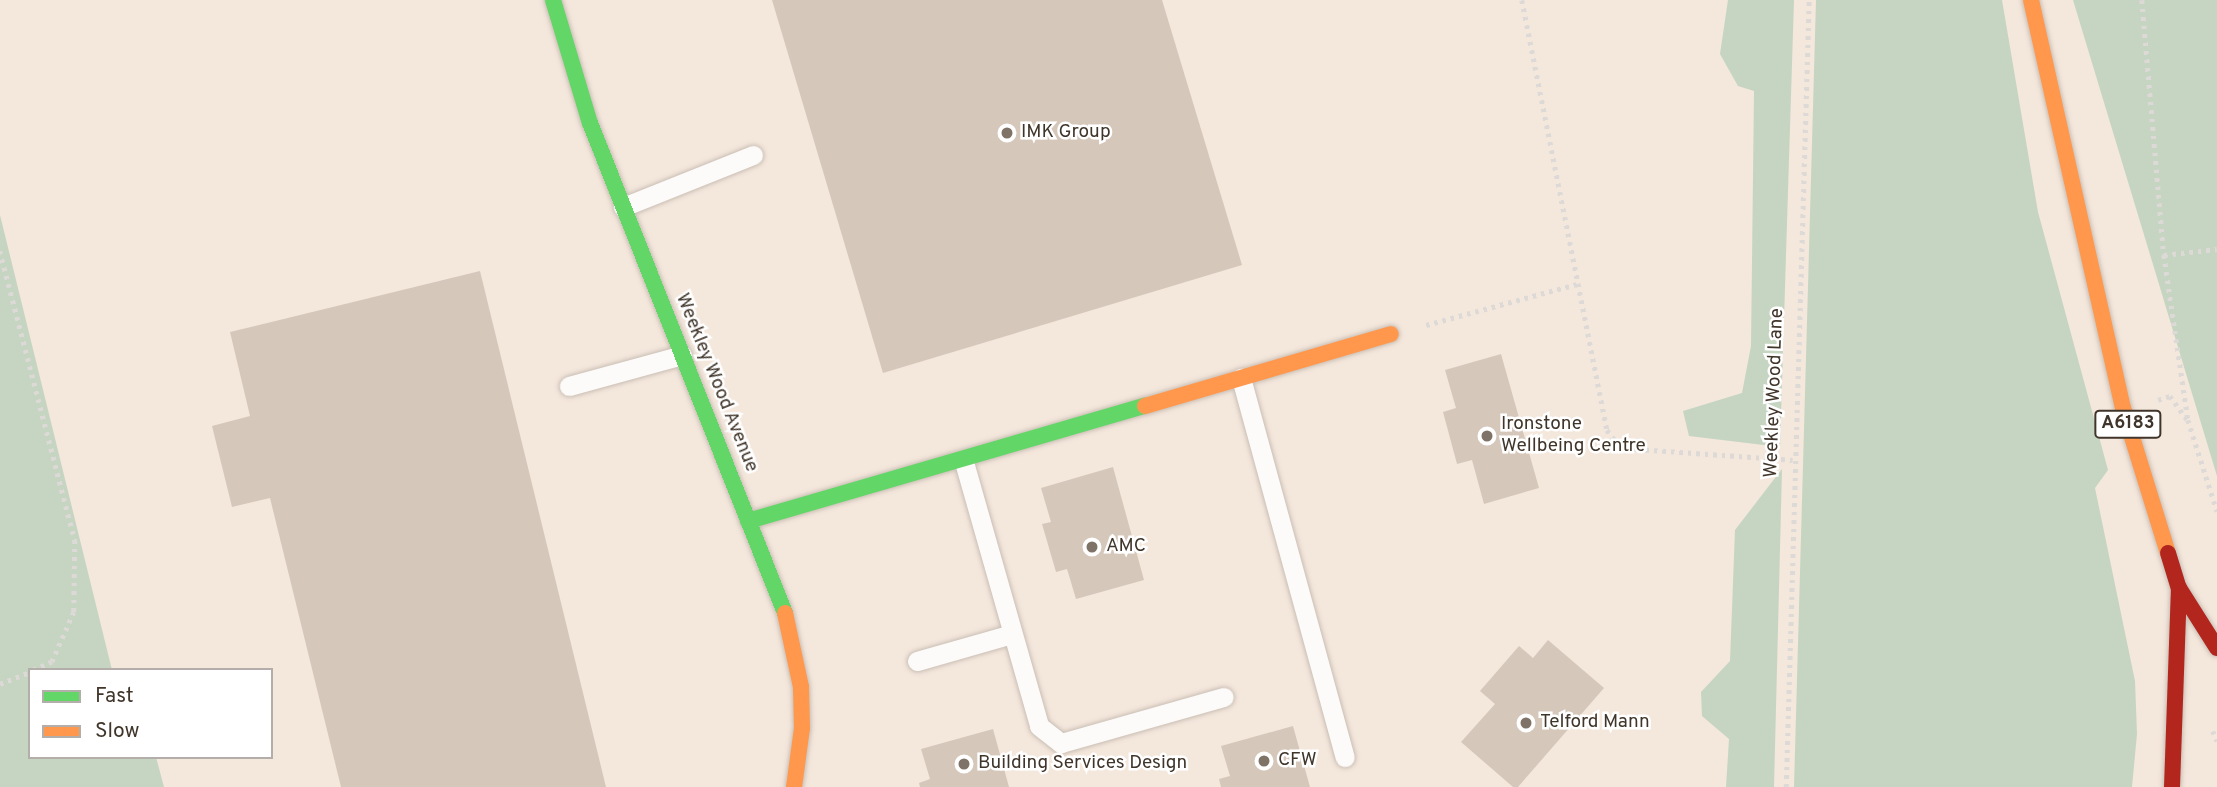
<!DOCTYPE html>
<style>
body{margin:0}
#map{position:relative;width:2217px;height:787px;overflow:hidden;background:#f4e7dc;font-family:Overpass,sans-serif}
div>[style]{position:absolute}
.green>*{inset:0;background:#c5d5c2}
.building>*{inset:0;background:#d6c7bb}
.path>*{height:4.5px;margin-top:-2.25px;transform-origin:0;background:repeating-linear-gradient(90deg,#ddd9d6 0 3.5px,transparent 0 8.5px)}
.roads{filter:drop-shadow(0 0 2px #cabfb5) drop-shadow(0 0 2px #cabfb5)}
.lane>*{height:19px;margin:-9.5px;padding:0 9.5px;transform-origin:9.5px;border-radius:9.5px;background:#fdfbfa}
.fast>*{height:16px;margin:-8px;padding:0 8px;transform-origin:8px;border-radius:8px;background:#63d668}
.slow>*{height:16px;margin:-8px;padding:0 8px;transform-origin:8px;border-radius:8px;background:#ff974d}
.jam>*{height:16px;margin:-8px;padding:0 8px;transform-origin:8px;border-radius:8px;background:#b3261e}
.dots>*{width:19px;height:19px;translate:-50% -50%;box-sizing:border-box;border:4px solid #fff;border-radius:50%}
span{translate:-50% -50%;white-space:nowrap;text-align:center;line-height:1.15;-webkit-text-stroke:5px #fff;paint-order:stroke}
.shield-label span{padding:2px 5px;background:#fff;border:2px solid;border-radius:5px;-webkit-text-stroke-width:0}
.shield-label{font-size:18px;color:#40352a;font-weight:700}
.poi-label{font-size:19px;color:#40352a}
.left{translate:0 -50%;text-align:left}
.street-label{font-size:19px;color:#40352a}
.legend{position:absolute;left:28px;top:668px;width:245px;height:91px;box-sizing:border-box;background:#fff;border:2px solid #b3aeaa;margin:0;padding:9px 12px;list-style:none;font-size:21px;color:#40352a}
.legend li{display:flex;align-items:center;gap:14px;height:35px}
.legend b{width:35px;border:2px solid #b3aeaa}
</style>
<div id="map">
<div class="green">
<div style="clip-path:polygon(1728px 0,1794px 0,1780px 447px,1689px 436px,1683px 411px,1742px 393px,1751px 346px,1754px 91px,1738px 86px,1720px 54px)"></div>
<div style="clip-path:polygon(1816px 0,2002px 0,2038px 212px,2108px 470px,2095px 488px,2135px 681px,2137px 734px,2132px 787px,1794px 787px)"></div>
<div style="clip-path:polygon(2073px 0,2217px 0,2217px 476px)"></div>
<div style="clip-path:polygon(0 215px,112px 670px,30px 670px,30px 757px,156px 757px,164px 787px,0 787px)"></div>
<div style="clip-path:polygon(1782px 469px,1774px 787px,1726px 787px,1729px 739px,1702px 716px,1701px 692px,1730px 661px,1735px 530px)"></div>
</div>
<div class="building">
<div style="clip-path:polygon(772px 0,1162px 0,1242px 265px,883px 373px)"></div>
<div style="clip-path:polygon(480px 271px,606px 787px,341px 787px,270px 498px,232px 507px,212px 426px,250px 416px,230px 332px)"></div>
<div style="clip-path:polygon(1501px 354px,1539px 488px,1484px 504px,1472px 460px,1457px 464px,1443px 412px,1456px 408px,1445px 370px)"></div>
<div style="clip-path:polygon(1113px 467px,1144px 580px,1076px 599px,1067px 569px,1056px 572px,1042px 524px,1051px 522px,1041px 488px)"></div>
<div style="clip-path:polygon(1548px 640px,1604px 688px,1518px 787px,1513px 787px,1461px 742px,1495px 704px,1480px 691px,1519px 646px,1533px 658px)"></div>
<div style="clip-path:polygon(1293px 726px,1310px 787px,1221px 787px,1219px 779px,1230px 776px,1221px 746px)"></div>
<div style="clip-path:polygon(993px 729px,1009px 787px,920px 787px,919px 783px,930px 779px,921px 749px)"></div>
</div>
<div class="path">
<div style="left:1522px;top:0;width:438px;rotate:78.8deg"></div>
<div style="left:1607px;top:430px;width:16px;rotate:52deg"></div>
<div style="left:1617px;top:443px;width:21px;rotate:17deg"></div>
<div style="left:1637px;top:449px;width:156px;rotate:4deg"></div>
<div style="left:2142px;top:0;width:256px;rotate:85.1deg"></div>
<div style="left:2164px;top:255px;width:167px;rotate:81.7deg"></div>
<div style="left:2188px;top:420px;width:96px;rotate:72.3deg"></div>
<div style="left:0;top:251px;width:299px;rotate:75.5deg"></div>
<div style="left:75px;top:540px;width:72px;rotate:90.8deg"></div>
<div style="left:74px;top:612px;width:55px;rotate:113.7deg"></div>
<div style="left:52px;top:662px;width:20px;rotate:156deg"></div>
<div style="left:2164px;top:255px;width:53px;rotate:-6.5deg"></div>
<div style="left:1426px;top:325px;width:156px;rotate:-15.2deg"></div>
<div style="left:2158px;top:400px;width:13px;rotate:-18deg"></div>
<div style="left:2170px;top:396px;width:29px;rotate:54deg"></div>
<div style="left:0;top:684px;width:32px;rotate:-22deg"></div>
<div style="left:2213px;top:731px;width:11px;rotate:68deg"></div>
<div style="left:1786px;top:787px;width:787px;rotate:-88.33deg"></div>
</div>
<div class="roads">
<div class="lane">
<div style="left:623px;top:207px;width:140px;rotate:-21.8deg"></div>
<div style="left:1241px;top:378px;width:393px;rotate:74.7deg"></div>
<div style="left:569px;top:386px;width:117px;rotate:-15.3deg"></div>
<div style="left:964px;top:462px;width:274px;rotate:74.1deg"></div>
<div style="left:1039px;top:726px;width:28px;rotate:38deg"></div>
<div style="left:1061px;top:743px;width:169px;rotate:-15.8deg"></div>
<div style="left:917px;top:661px;width:99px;rotate:-15.9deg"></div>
</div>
<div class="fast">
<div style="left:553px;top:0;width:128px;rotate:73.3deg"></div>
<div style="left:590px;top:123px;width:527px;rotate:68.3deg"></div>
<div style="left:748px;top:521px;width:413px;rotate:-16.2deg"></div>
</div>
<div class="slow">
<div style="left:2031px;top:0;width:418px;rotate:77.3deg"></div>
<div style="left:2123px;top:408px;width:152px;rotate:72.8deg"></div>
<div style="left:1145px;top:406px;width:256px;rotate:-16.3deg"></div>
<div style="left:785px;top:613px;width:76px;rotate:77.8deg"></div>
<div style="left:801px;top:687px;width:41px;rotate:88.6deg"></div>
<div style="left:802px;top:728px;width:60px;rotate:97.7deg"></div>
</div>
<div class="jam">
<div style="left:2168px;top:553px;width:37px;rotate:73deg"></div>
<div style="left:2179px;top:588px;width:71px;rotate:57.7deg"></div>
<div style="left:2172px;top:787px;width:199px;rotate:-88deg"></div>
</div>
</div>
<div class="dots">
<div style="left:1007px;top:133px;background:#7f7368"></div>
<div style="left:1487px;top:436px;background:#7f7368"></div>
<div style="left:1092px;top:547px;background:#7f7368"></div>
<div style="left:1526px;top:723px;background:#7f7368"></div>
<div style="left:1264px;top:761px;background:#7f7368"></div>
<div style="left:964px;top:764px;background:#7f7368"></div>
</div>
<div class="shield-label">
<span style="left:2128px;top:424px">A6183</span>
</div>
<div class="poi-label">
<span class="left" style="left:1021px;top:133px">IMK Group</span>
<span class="left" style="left:1501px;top:436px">Ironstone<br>Wellbeing Centre</span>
<span class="left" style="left:1106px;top:547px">AMC</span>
<span class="left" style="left:1540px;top:723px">Telford Mann</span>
<span class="left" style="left:1278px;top:761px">CFW</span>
<span class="left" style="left:978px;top:764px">Building Services Design</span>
</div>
<div class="street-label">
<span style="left:716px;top:383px;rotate:68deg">Weekley Wood Avenue</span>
<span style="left:1775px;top:393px;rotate:-88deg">Weekley Wood Lane</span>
</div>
<ul class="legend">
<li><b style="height:9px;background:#63d668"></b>Fast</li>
<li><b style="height:9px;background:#ff974d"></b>Slow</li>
</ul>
</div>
